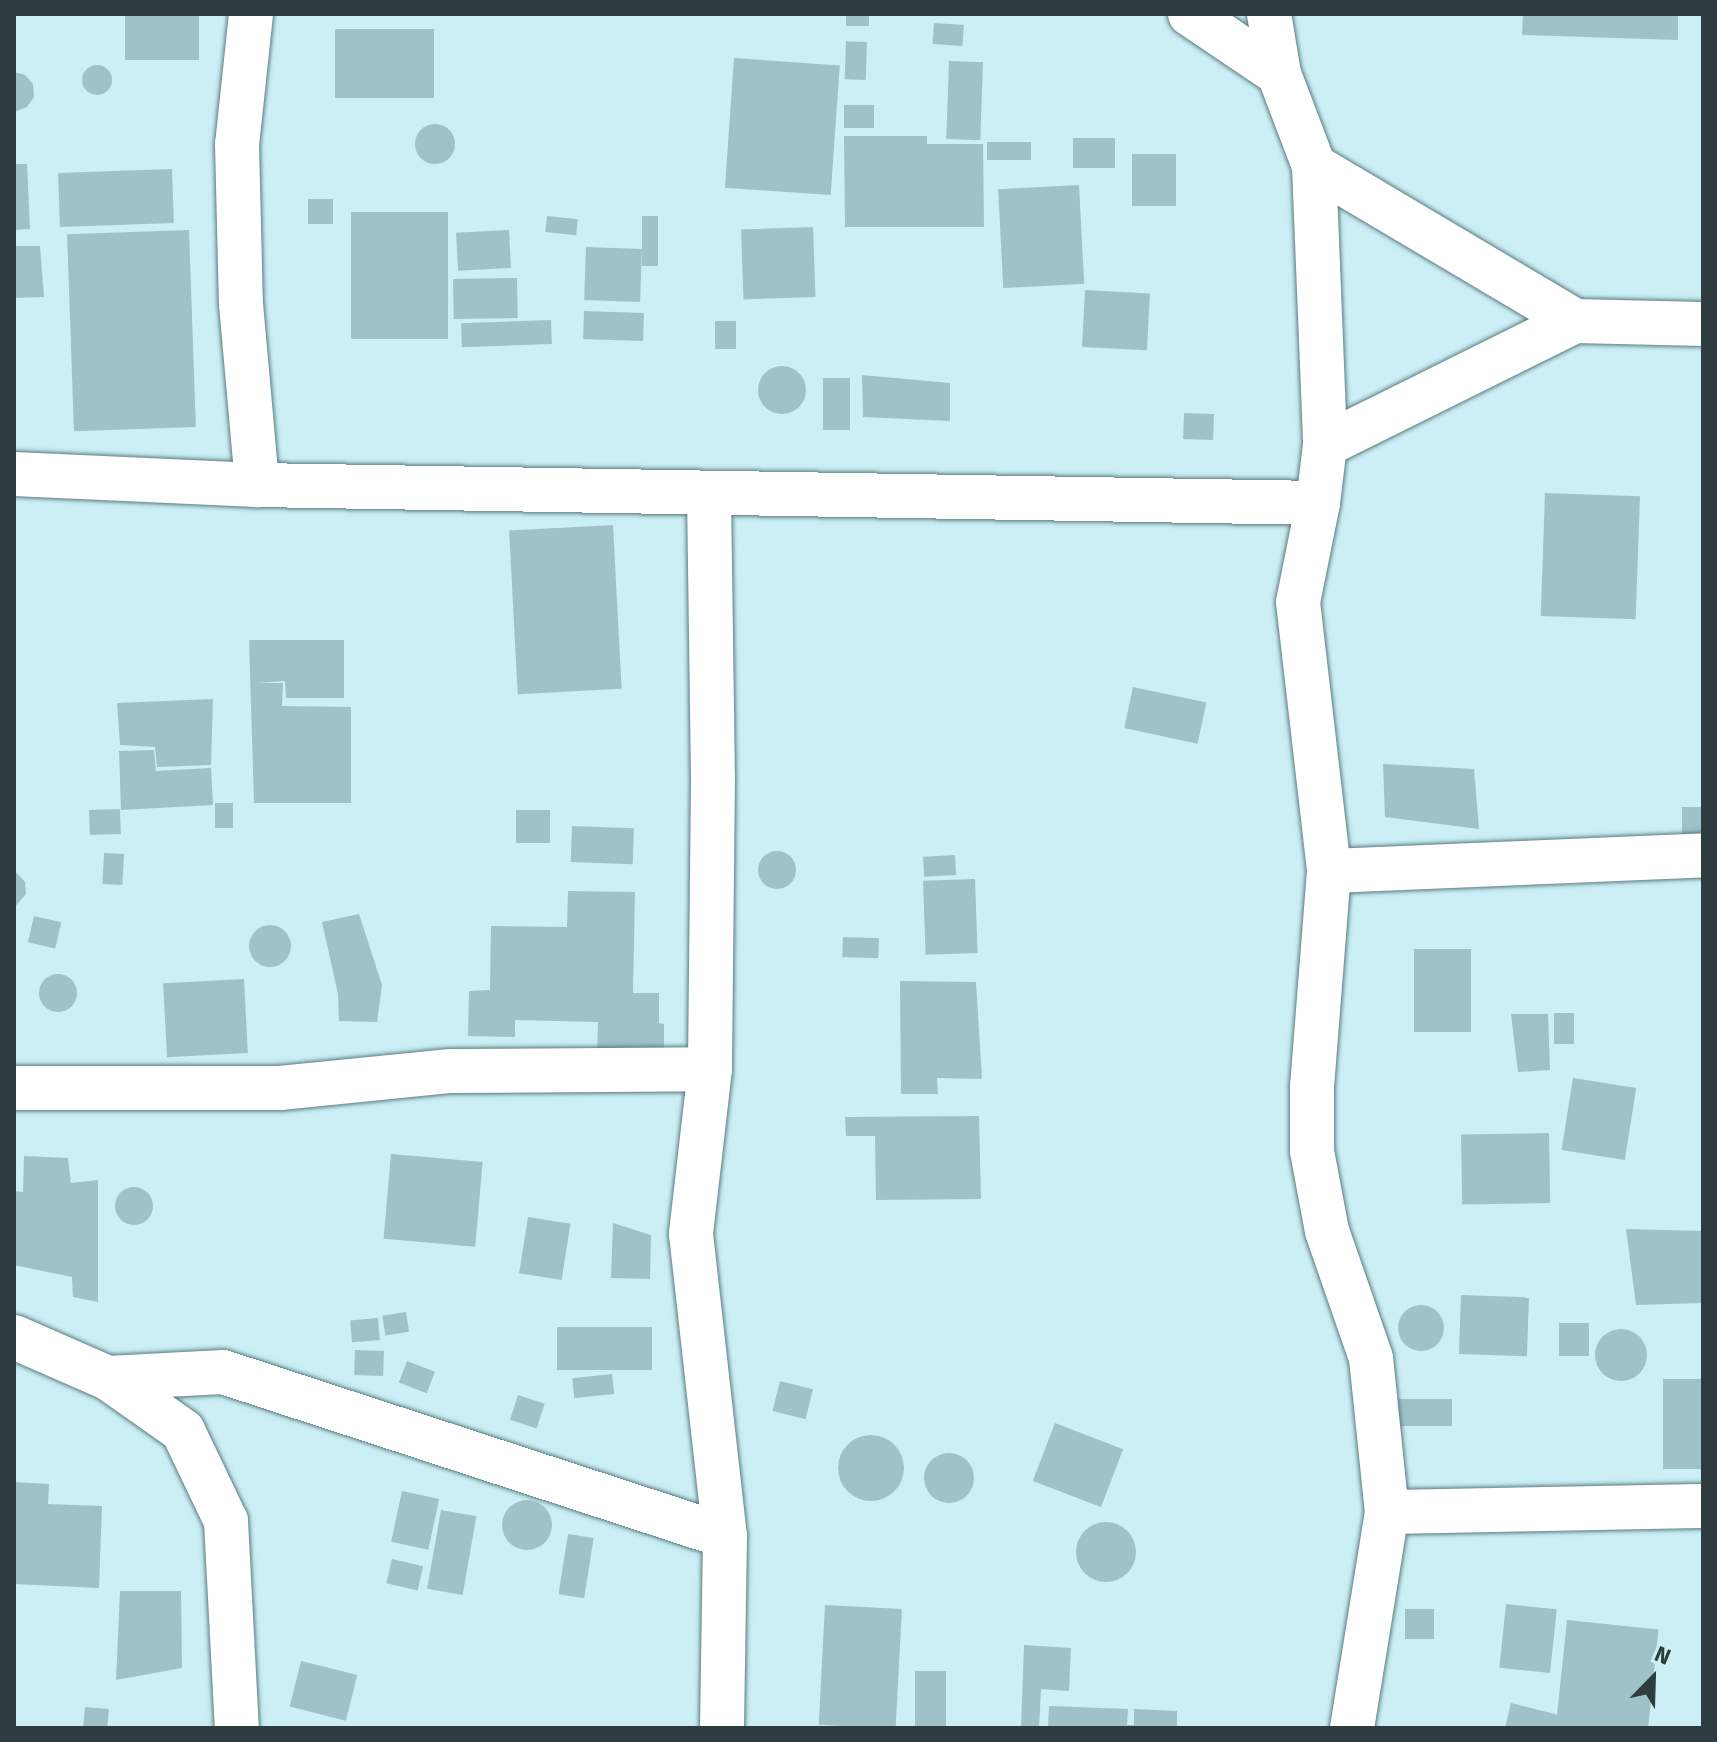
<!DOCTYPE html>
<style>
body{margin:0}
#map{position:relative;width:1717px;height:1742px;overflow:hidden;background:#cbeff5;font-family:"Fira Sans",sans-serif}
div>[style]{position:absolute}
.building>*{inset:0;background:#9fc2c9;transform-origin:0 0}
.round{border-radius:50%}
.roads{filter:drop-shadow(0 0 2px #5a7b81) drop-shadow(0 0 2px #5a7b81)}
.minor>*{height:44px;margin:-22px;padding:0 22px;transform-origin:22px;border-radius:22px;background:#fff}
span{translate:-50% -50%;white-space:nowrap;text-align:center;line-height:1.15;-webkit-text-stroke:6px #cbeff5;paint-order:stroke}
.frame{position:absolute;inset:0;border:16px solid #2e3c3f;pointer-events:none}
.north{position:absolute;left:1613px;top:1638px;width:80px;height:80px;-webkit-text-stroke:6px #cbeff5;paint-order:stroke;rotate:23deg;font-size:22px;font-weight:700;line-height:32px;text-align:center;color:#2e3c3f}
.north::after{content:'';display:block;margin:auto;width:28px;height:36px;background:#2e3c3f;clip-path:polygon(50% 0,100% 100%,50% 72%,0 100%)}
</style>
<div id="map">
<div class="building">
<div style="left:125px;top:14px;width:74px;height:46px"></div>
<div style="left:846px;top:14px;width:23px;height:12px"></div>
<div style="clip-path:polygon(1523px 14px,1678px 14px,1678px 40px,1522px 35px)"></div>
<div style="left:934px;top:23px;width:30px;height:21px;rotate:4deg"></div>
<div style="left:335px;top:29px;width:99px;height:69px"></div>
<div style="left:867px;top:42px;width:38px;height:21px;rotate:92deg"></div>
<div style="left:734px;top:58px;width:106px;height:130px;rotate:4deg"></div>
<div style="left:949px;top:61px;width:34px;height:78px;rotate:2deg"></div>
<div class="round" style="left:82px;top:65px;width:30px;height:30px"></div>
<div style="clip-path:polygon(14px 72px,25px 75px,33px 84px,34px 97px,27px 107px,14px 112px)"></div>
<div style="left:874px;top:105px;width:23px;height:30px;rotate:90deg"></div>
<div class="round" style="left:415px;top:124px;width:40px;height:40px"></div>
<div style="clip-path:polygon(844px 136px,927px 136px,927px 144px,983px 144px,984px 227px,845px 227px)"></div>
<div style="left:1073px;top:138px;width:42px;height:30px"></div>
<div style="left:1031px;top:142px;width:18px;height:44px;rotate:90deg"></div>
<div style="left:1132px;top:154px;width:44px;height:52px"></div>
<div style="clip-path:polygon(14px 164px,27px 164px,30px 229px,14px 230px)"></div>
<div style="left:172px;top:169px;width:54px;height:114px;rotate:88deg"></div>
<div style="left:1079px;top:185px;width:99px;height:81px;rotate:87deg"></div>
<div style="left:308px;top:199px;width:25px;height:25px"></div>
<div style="left:351px;top:212px;width:97px;height:127px"></div>
<div style="left:547px;top:216px;width:31px;height:16px;rotate:6deg"></div>
<div style="left:642px;top:216px;width:16px;height:50px"></div>
<div style="left:813px;top:227px;width:70px;height:72px;rotate:88deg"></div>
<div style="left:189px;top:230px;width:197px;height:122px;rotate:88deg"></div>
<div style="left:509px;top:230px;width:38px;height:53px;rotate:87deg"></div>
<div style="clip-path:polygon(14px 246px,40px 246px,44px 297px,14px 298px)"></div>
<div style="left:586px;top:247px;width:56px;height:53px;rotate:2deg"></div>
<div style="left:517px;top:278px;width:40px;height:64px;rotate:89deg"></div>
<div style="left:1085px;top:290px;width:65px;height:57px;rotate:3deg"></div>
<div style="left:584px;top:311px;width:60px;height:28px;rotate:2deg"></div>
<div style="left:551px;top:320px;width:24px;height:90px;rotate:88deg"></div>
<div style="left:736px;top:321px;width:28px;height:21px;rotate:90deg"></div>
<div class="round" style="left:758px;top:366px;width:48px;height:48px"></div>
<div style="clip-path:polygon(862px 375px,950px 383px,950px 421px,863px 417px)"></div>
<div style="left:823px;top:378px;width:27px;height:52px"></div>
<div style="left:1184px;top:413px;width:30px;height:26px;rotate:2deg"></div>
<div style="left:1545px;top:493px;width:95px;height:123px;rotate:2deg"></div>
<div style="left:613px;top:525px;width:164px;height:104px;rotate:87deg"></div>
<div style="clip-path:polygon(249px 640px,344px 640px,344px 698px,286px 698px,285px 681px,256px 683px,283px 683px,282px 706px,351px 707px,351px 803px,254px 803px)"></div>
<div style="left:1133px;top:687px;width:75px;height:42px;rotate:12deg"></div>
<div style="clip-path:polygon(213px 699px,211px 765px,157px 767px,155px 747px,120px 745px,117px 703px)"></div>
<div style="clip-path:polygon(154px 750px,156px 771px,211px 768px,213px 805px,121px 810px,119px 751px)"></div>
<div style="clip-path:polygon(1383px 764px,1474px 769px,1479px 829px,1385px 817px)"></div>
<div style="left:215px;top:803px;width:18px;height:25px"></div>
<div style="left:1682px;top:807px;width:21px;height:33px"></div>
<div style="left:120px;top:809px;width:25px;height:31px;rotate:88deg"></div>
<div style="left:516px;top:810px;width:34px;height:33px"></div>
<div style="left:572px;top:826px;width:62px;height:36px;rotate:2deg"></div>
<div class="round" style="left:758px;top:851px;width:38px;height:38px"></div>
<div style="left:104px;top:853px;width:20px;height:31px;rotate:3deg"></div>
<div style="left:955px;top:855px;width:20px;height:32px;rotate:87deg"></div>
<div style="clip-path:polygon(14px 870px,25px 882px,26px 894px,14px 908px)"></div>
<div style="left:975px;top:879px;width:74px;height:52px;rotate:88deg"></div>
<div style="clip-path:polygon(568px 891px,635px 892px,633px 993px,659px 993px,659px 1023px,664px 1024px,664px 1055px,597px 1053px,598px 1022px,515px 1020px,515px 1037px,468px 1036px,469px 991px,490px 990px,491px 926px,567px 927px)"></div>
<div style="clip-path:polygon(359px 914px,382px 985px,377px 1022px,339px 1021px,338px 994px,322px 922px)"></div>
<div style="left:34px;top:916px;width:28px;height:27px;rotate:13deg"></div>
<div class="round" style="left:249px;top:925px;width:42px;height:42px"></div>
<div style="left:843px;top:937px;width:36px;height:20px;rotate:2deg"></div>
<div style="left:1414px;top:949px;width:57px;height:83px"></div>
<div class="round" style="left:39px;top:974px;width:38px;height:38px"></div>
<div style="left:244px;top:979px;width:74px;height:81px;rotate:87deg"></div>
<div style="clip-path:polygon(900px 981px,976px 982px,982px 1079px,937px 1078px,938px 1094px,901px 1094px)"></div>
<div style="left:1574px;top:1013px;width:31px;height:20px;rotate:90deg"></div>
<div style="clip-path:polygon(1511px 1014px,1548px 1014px,1550px 1070px,1518px 1072px)"></div>
<div style="left:1573px;top:1078px;width:64px;height:73px;rotate:9deg"></div>
<div style="clip-path:polygon(979px 1116px,981px 1199px,876px 1200px,875px 1136px,846px 1136px,845px 1117px)"></div>
<div style="left:1549px;top:1133px;width:70px;height:88px;rotate:89deg"></div>
<div style="left:391px;top:1154px;width:92px;height:85px;rotate:5deg"></div>
<div style="clip-path:polygon(24px 1156px,68px 1158px,71px 1183px,98px 1180px,98px 1302px,73px 1297px,72px 1277px,14px 1265px,14px 1191px,23px 1192px)"></div>
<div class="round" style="left:115px;top:1187px;width:38px;height:38px"></div>
<div style="left:528px;top:1217px;width:43px;height:57px;rotate:9deg"></div>
<div style="clip-path:polygon(613px 1223px,651px 1235px,650px 1279px,611px 1278px)"></div>
<div style="clip-path:polygon(1626px 1229px,1703px 1231px,1703px 1303px,1636px 1305px)"></div>
<div style="left:1461px;top:1295px;width:68px;height:59px;rotate:2deg"></div>
<div class="round" style="left:1398px;top:1305px;width:46px;height:46px"></div>
<div style="left:406px;top:1312px;width:20px;height:24px;rotate:81deg"></div>
<div style="left:378px;top:1318px;width:22px;height:28px;rotate:85deg"></div>
<div style="left:1559px;top:1323px;width:30px;height:33px"></div>
<div style="left:652px;top:1327px;width:43px;height:95px;rotate:90deg"></div>
<div class="round" style="left:1595px;top:1329px;width:52px;height:52px"></div>
<div style="left:355px;top:1350px;width:29px;height:25px;rotate:2deg"></div>
<div style="left:407px;top:1361px;width:30px;height:23px;rotate:21deg"></div>
<div style="left:612px;top:1374px;width:20px;height:40px;rotate:84deg"></div>
<div style="left:1703px;top:1379px;width:90px;height:40px;rotate:90deg"></div>
<div style="left:780px;top:1381px;width:34px;height:31px;rotate:14deg"></div>
<div style="left:518px;top:1395px;width:28px;height:26px;rotate:18deg"></div>
<div style="left:1398px;top:1399px;width:54px;height:27px"></div>
<div style="left:1055px;top:1423px;width:73px;height:62px;rotate:21deg"></div>
<div class="round" style="left:838px;top:1435px;width:66px;height:66px"></div>
<div class="round" style="left:924px;top:1453px;width:50px;height:50px"></div>
<div style="clip-path:polygon(14px 1482px,49px 1484px,48px 1504px,102px 1506px,99px 1588px,14px 1584px)"></div>
<div style="left:402px;top:1491px;width:38px;height:52px;rotate:12deg"></div>
<div class="round" style="left:502px;top:1500px;width:50px;height:50px"></div>
<div style="left:441px;top:1510px;width:36px;height:80px;rotate:10deg"></div>
<div class="round" style="left:1076px;top:1522px;width:60px;height:60px"></div>
<div style="left:568px;top:1534px;width:26px;height:61px;rotate:9deg"></div>
<div style="left:392px;top:1559px;width:32px;height:25px;rotate:13deg"></div>
<div style="clip-path:polygon(120px 1591px,181px 1591px,182px 1668px,116px 1680px)"></div>
<div style="left:1506px;top:1604px;width:51px;height:64px;rotate:6deg"></div>
<div style="left:825px;top:1605px;width:77px;height:120px;rotate:3deg"></div>
<div style="left:1405px;top:1609px;width:29px;height:30px"></div>
<div style="left:1567px;top:1620px;width:92px;height:108px;rotate:6deg"></div>
<div style="clip-path:polygon(1024px 1645px,1071px 1648px,1069px 1691px,1041px 1689px,1039px 1728px,1021px 1728px)"></div>
<div style="left:301px;top:1661px;width:58px;height:47px;rotate:14deg"></div>
<div style="left:915px;top:1671px;width:31px;height:57px"></div>
<div style="clip-path:polygon(1511px 1703px,1559px 1715px,1556px 1728px,1505px 1728px)"></div>
<div style="clip-path:polygon(1049px 1706px,1128px 1709px,1127px 1725px,1134px 1725px,1134px 1709px,1177px 1711px,1177px 1728px,1048px 1728px)"></div>
<div style="left:85px;top:1707px;width:24px;height:21px;rotate:5deg"></div>
</div>
<div class="roads">
<div class="minor">
<div style="left:251px;top:14px;width:131px;rotate:96.1deg"></div>
<div style="left:237px;top:144px;width:160px;rotate:88.6deg"></div>
<div style="left:241px;top:304px;width:182px;rotate:84.9deg"></div>
<div style="left:1190px;top:14px;width:107px;rotate:34deg"></div>
<div style="left:1269px;top:14px;width:61px;rotate:80.5deg"></div>
<div style="left:1279px;top:74px;width:98px;rotate:69.2deg"></div>
<div style="left:1314px;top:166px;width:279px;rotate:87.7deg"></div>
<div style="left:1325px;top:445px;width:58px;rotate:96.9deg"></div>
<div style="left:1318px;top:503px;width:101px;rotate:101.4deg"></div>
<div style="left:1298px;top:602px;width:271px;rotate:83.4deg"></div>
<div style="left:1329px;top:871px;width:216px;rotate:94.5deg"></div>
<div style="left:1312px;top:1086px;width:65px;rotate:90deg"></div>
<div style="left:1312px;top:1151px;width:81px;rotate:79.4deg"></div>
<div style="left:1327px;top:1231px;width:134px;rotate:70.9deg"></div>
<div style="left:1371px;top:1358px;width:155px;rotate:84.1deg"></div>
<div style="left:1387px;top:1512px;width:219px;rotate:99.2deg"></div>
<div style="left:1314px;top:166px;width:304px;rotate:30.7deg"></div>
<div style="left:1325px;top:445px;width:279px;rotate:-26.4deg"></div>
<div style="left:1575px;top:321px;width:128px;rotate:1.3deg"></div>
<div style="left:14px;top:474px;width:243px;rotate:2.6deg"></div>
<div style="left:257px;top:485px;width:1061px;rotate:0.97deg"></div>
<div style="left:709px;top:494px;width:284px;rotate:89.2deg"></div>
<div style="left:713px;top:778px;width:291px;rotate:90.6deg"></div>
<div style="left:710px;top:1069px;width:166px;rotate:96.6deg"></div>
<div style="left:691px;top:1234px;width:304px;rotate:83.6deg"></div>
<div style="left:725px;top:1536px;width:192px;rotate:90.9deg"></div>
<div style="left:1329px;top:871px;width:374px;rotate:-2.4deg"></div>
<div style="left:14px;top:1088px;width:266px"></div>
<div style="left:280px;top:1088px;width:172px;rotate:-5.7deg"></div>
<div style="left:451px;top:1071px;width:259px;rotate:-0.4deg"></div>
<div style="left:14px;top:1337px;width:103px;rotate:23.6deg"></div>
<div style="left:108px;top:1378px;width:115px;rotate:-3deg"></div>
<div style="left:223px;top:1372px;width:528px;rotate:18.09deg"></div>
<div style="left:108px;top:1378px;width:92px;rotate:35.2deg"></div>
<div style="left:183px;top:1431px;width:100px;rotate:64.5deg"></div>
<div style="left:226px;top:1521px;width:207px;rotate:87deg"></div>
<div style="left:1387px;top:1512px;width:316px;rotate:-1.1deg"></div>
</div>
</div>
<div class="frame"></div>
<div class="north">N</div>
</div>
